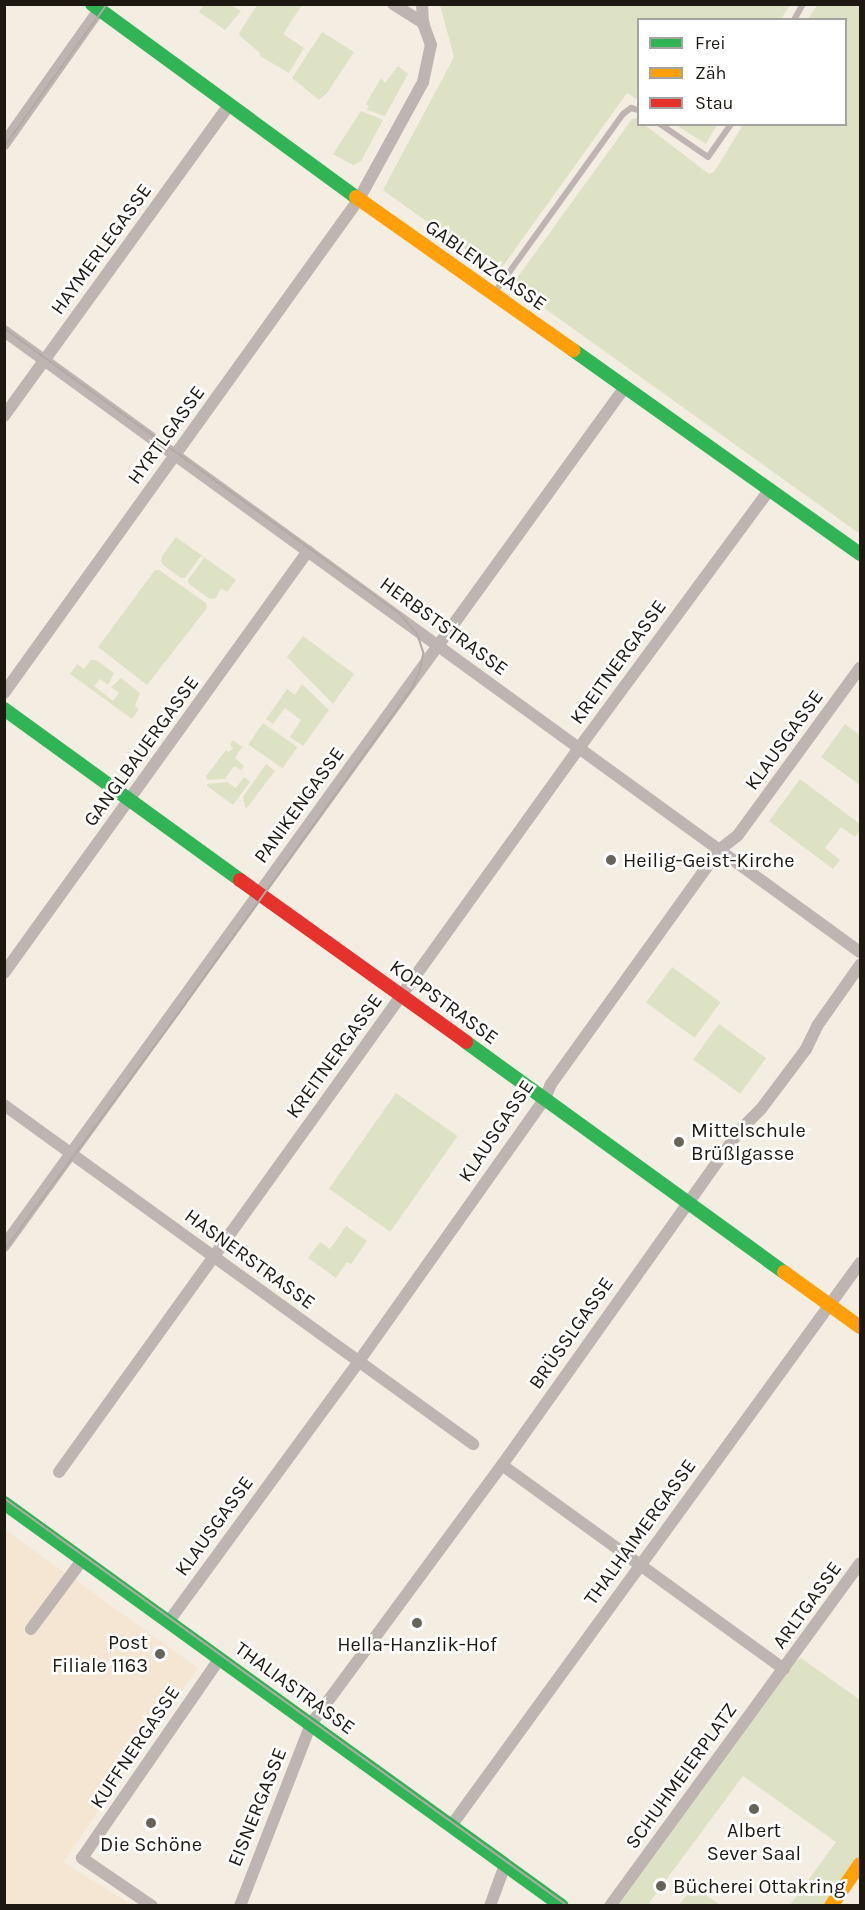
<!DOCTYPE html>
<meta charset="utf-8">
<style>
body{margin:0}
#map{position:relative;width:865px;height:1910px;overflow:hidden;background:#f4ede1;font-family:Karla,sans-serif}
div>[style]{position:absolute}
.built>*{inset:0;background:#f4e6d2}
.green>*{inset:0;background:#dee2c4;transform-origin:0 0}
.lane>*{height:6px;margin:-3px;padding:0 3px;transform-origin:3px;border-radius:3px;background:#beb4b2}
.street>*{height:12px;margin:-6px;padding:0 6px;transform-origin:6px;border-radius:6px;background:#beb4b2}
.fast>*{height:14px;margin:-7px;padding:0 7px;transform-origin:7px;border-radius:7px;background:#30b455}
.slow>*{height:14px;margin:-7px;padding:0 7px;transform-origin:7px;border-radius:7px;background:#ff9f0a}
.jam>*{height:14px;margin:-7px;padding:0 7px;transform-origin:7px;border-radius:7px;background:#e5322d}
.tram>*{height:1.5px;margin:-0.75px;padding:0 0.75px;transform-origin:0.75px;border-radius:0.75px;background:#b2aba5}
.dots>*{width:16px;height:16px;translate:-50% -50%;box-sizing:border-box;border:3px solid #fff;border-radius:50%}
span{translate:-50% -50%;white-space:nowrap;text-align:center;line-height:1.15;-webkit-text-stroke:5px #fff;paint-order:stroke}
.street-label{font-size:20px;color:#1d1810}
.poi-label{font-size:20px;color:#1d1810}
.left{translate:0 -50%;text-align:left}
.right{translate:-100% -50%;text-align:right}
.frame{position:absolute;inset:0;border:6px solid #1d1810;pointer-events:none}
.legend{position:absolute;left:637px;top:18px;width:210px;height:108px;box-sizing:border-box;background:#fff;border:2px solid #a5a39f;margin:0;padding:8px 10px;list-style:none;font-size:18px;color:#1d1810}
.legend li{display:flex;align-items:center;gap:12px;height:30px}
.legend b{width:30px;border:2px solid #a5a39f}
</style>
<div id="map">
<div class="built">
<div style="clip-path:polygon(4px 1529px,198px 1668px,63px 1862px,132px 1905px,5px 1905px)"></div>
</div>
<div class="green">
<div style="clip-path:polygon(204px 4px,230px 5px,241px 11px,225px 30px,199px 12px)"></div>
<div style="clip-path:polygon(257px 5px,302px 5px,283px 34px,304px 48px,289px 73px,260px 56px,260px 53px,240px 36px,239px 33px)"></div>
<div style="clip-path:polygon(440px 5px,440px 4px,790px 5px,781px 19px,638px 20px,638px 100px,627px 93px,498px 273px,383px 190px,454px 57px)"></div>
<div style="clip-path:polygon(817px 5px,860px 5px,860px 534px,512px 285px,632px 119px,637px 118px,638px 124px,645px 125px,709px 174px,714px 172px,743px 125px,846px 124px,846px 20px,808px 19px)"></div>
<div style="clip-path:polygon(322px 32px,354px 52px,327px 93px,319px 100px,292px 78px)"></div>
<div style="clip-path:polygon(398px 66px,408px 74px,385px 116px,367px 110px,369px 106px,366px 104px,381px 78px,385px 83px)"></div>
<div style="clip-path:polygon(361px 111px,383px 120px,361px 161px,353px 165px,333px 154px)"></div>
<div style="clip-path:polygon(676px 125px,717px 125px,706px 144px)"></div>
<div style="clip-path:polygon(176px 537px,236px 580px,227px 592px,221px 588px,216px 598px,210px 599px,189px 584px,188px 580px,204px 558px,201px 556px,185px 578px,181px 578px,163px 565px,161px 560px,162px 556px)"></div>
<div style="clip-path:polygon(155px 570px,159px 570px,206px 603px,207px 608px,147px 685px,98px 647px)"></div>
<div style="clip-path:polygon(303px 636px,354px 674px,333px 704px,287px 657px)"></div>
<div style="clip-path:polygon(91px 660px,96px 660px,114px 673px,108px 685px,100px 679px,94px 686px,113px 701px,119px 693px,111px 687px,121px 678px,140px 693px,135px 706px,139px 709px,132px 719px,70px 674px,77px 664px,84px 669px)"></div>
<div style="clip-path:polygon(302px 684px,329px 710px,303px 746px,290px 737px,301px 720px,285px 708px,273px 724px,266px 719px,287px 689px,295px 695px)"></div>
<div style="left:263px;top:723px;width:42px;height:26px;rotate:35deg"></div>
<div style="clip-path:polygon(845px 724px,860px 735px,860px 785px,821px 757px)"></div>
<div style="clip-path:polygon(233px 740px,242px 747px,235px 758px,244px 766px,241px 770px,234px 766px,225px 779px,207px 780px,206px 776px,226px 750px,229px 752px,233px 748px,230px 745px)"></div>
<div style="clip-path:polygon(266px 764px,275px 771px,246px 809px,243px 797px)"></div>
<div style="clip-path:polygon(244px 777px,250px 782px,233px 805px,207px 786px,207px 784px,227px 782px,236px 788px)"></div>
<div style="clip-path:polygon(800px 779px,860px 824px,860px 831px,855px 837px,841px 827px,825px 848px,840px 860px,833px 869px,769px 821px)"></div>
<div style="left:672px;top:967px;width:60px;height:44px;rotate:36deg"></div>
<div style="left:719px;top:1024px;width:58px;height:44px;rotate:36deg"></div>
<div style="left:396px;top:1093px;width:75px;height:117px;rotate:35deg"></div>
<div style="clip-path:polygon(346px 1226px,367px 1241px,351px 1264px,347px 1262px,336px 1278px,308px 1258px,320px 1242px,330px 1249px)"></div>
<div style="clip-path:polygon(801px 1658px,860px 1700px,860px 1867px,832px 1905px,790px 1905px,836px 1842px,743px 1776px,649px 1903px,652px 1905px,610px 1906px,784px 1669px)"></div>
<div style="clip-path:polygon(698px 1880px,703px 1884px,699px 1890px,720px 1905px,679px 1905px)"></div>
</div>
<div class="lane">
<div style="left:794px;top:20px;width:18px;rotate:-61deg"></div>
<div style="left:660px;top:124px;width:58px;rotate:34.5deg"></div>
<div style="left:708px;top:157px;width:40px;rotate:-55.1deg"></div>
<div style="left:495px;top:292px;width:219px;rotate:-54.3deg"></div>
<div style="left:623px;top:114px;width:10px;rotate:-37deg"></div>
<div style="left:631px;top:108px;width:7px;rotate:16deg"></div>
</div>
<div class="street">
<div style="left:393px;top:4px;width:36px;rotate:32deg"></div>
<div style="left:4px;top:144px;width:164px;rotate:-54.7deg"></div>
<div style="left:4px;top:331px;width:1058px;rotate:35.96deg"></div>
<div style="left:4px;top:416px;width:385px;rotate:-54.1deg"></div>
<div style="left:4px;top:693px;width:608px;rotate:-54.3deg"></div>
<div style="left:359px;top:199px;width:133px;rotate:-61.3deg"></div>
<div style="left:423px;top:82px;width:38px;rotate:-78deg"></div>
<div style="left:431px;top:45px;width:23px;rotate:-110deg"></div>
<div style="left:423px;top:23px;width:19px;rotate:-93deg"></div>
<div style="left:4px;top:973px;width:520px;rotate:-54.23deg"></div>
<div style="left:4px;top:1105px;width:579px;rotate:35.86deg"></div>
<div style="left:4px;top:1246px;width:1060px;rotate:-54.14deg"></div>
<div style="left:502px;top:1465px;width:348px;rotate:35.9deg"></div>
<div style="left:59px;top:1472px;width:891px;rotate:-54.31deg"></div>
<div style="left:579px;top:748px;width:322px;rotate:-53.6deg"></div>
<div style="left:169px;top:1621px;width:322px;rotate:-53.8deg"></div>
<div style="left:359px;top:1361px;width:322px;rotate:-54.7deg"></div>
<div style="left:545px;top:1098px;width:15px;rotate:-67deg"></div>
<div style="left:551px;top:1084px;width:288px;rotate:-54.3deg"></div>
<div style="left:719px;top:850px;width:24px;rotate:-38deg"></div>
<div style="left:738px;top:835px;width:207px;rotate:-53.9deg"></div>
<div style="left:31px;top:1629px;width:87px;rotate:-53.4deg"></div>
<div style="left:451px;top:1826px;width:696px;rotate:-54deg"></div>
<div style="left:152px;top:1906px;width:85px;rotate:-145.6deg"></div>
<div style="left:82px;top:1858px;width:243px;rotate:-55.4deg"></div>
<div style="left:240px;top:1906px;width:195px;rotate:-68.7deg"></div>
<div style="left:311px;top:1724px;width:322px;rotate:-53.6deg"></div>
<div style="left:502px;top:1465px;width:410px;rotate:-54.6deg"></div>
<div style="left:739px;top:1131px;width:31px;rotate:-45deg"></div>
<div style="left:761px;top:1109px;width:75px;rotate:-53.1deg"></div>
<div style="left:806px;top:1049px;width:25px;rotate:-64deg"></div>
<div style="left:817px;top:1026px;width:75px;rotate:-54.8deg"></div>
<div style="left:490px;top:1906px;width:44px;rotate:-69.9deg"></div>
<div style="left:610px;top:1906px;width:424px;rotate:-53.9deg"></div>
</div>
<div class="fast">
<div style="left:92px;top:4px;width:327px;rotate:36.2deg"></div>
<div style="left:573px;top:350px;width:352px;rotate:35.4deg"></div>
<div style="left:4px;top:709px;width:291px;rotate:35.9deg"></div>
<div style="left:466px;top:1042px;width:392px;rotate:35.9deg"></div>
<div style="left:4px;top:1503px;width:688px;rotate:35.84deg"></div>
</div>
<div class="slow">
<div style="left:356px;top:197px;width:266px;rotate:35.2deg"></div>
<div style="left:784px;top:1272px;width:94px;rotate:35.9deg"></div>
<div style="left:831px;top:1906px;width:51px;rotate:-55.4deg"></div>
</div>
<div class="jam">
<div style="left:240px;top:880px;width:278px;rotate:35.6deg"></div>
</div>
<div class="tram">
<div style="left:4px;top:147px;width:176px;rotate:-54.2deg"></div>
<div style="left:4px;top:328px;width:488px;rotate:35.8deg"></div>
<div style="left:400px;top:614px;width:28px;rotate:49deg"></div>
<div style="left:418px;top:635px;width:19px;rotate:72deg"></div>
<div style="left:424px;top:653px;width:19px;rotate:102deg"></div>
<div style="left:420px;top:672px;width:19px;rotate:115deg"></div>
<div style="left:412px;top:689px;width:388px;rotate:125.7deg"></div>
<div style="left:186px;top:1004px;width:308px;rotate:126.3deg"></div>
<div style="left:4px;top:1498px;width:696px;rotate:35.88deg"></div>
</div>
<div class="dots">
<div style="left:611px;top:860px;background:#686359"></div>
<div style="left:679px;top:1142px;background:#686359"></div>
<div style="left:417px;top:1623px;background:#686359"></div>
<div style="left:160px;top:1654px;background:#686359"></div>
<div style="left:754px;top:1809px;background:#686359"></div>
<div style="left:151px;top:1823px;background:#686359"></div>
<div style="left:661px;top:1886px;background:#686359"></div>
</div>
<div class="street-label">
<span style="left:101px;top:249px;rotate:-54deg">HAYMERLEGASSE</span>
<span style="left:486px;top:265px;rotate:35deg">GABLENZGASSE</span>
<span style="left:166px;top:435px;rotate:-54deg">HYRTLGASSE</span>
<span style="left:444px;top:626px;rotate:36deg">HERBSTSTRASSE</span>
<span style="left:618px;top:662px;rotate:-54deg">KREITNERGASSE</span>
<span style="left:784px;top:740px;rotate:-54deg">KLAUSGASSE</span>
<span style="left:141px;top:751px;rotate:-54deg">GANGLBAUERGASSE</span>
<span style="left:299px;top:805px;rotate:-54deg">PANIKENGASSE</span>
<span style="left:444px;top:1002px;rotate:36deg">KOPPSTRASSE</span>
<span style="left:334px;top:1056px;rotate:-54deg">KREITNERGASSE</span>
<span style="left:496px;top:1131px;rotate:-56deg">KLAUSGASSE</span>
<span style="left:250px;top:1259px;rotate:36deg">HASNERSTRASSE</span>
<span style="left:571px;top:1333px;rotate:-55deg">BRÜSSLGASSE</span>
<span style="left:214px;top:1526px;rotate:-54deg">KLAUSGASSE</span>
<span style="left:640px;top:1532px;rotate:-54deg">THALHAIMERGASSE</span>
<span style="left:807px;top:1605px;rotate:-54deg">ARLTGASSE</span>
<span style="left:295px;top:1688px;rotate:36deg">THALIASTRASSE</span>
<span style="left:135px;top:1747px;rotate:-56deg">KUFFNERGASSE</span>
<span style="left:681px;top:1776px;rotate:-54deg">SCHUHMEIERPLATZ</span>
<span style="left:257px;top:1807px;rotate:-68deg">EISNERGASSE</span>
</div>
<div class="poi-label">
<span class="left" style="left:623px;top:860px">Heilig-Geist-Kirche</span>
<span class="left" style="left:691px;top:1142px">Mittelschule<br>Brüßlgasse</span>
<span class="right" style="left:148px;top:1654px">Post<br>Filiale 1163</span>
<span style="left:417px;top:1644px">Hella-Hanzlik-Hof</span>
<span style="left:754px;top:1842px">Albert<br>Sever Saal</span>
<span style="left:151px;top:1844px">Die Schöne</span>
<span class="left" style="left:673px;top:1886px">Bücherei Ottakring</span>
</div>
<div class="frame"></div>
<ul class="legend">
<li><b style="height:8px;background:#30b455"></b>Frei</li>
<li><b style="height:8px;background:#ff9f0a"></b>Zäh</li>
<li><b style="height:8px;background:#e5322d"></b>Stau</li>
</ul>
</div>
